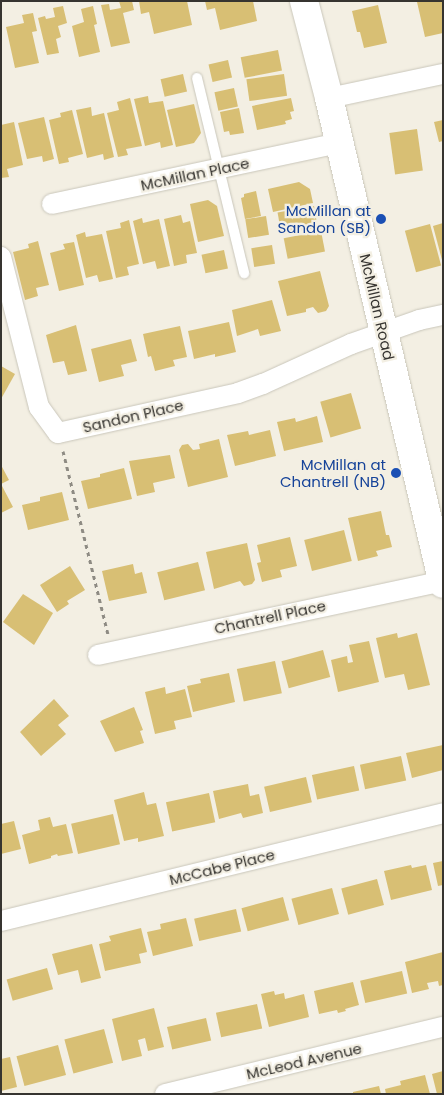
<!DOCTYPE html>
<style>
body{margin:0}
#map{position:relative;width:444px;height:1095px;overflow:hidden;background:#f3efe3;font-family:Poppins,sans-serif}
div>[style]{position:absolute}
.building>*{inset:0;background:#d8bf74;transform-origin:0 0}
.path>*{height:3px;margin-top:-1.5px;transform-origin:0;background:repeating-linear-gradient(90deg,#8e8b83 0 4px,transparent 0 8px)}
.roads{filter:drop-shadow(0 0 1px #c9c6ba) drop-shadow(0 0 1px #c9c6ba)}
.lane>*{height:10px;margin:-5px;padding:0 5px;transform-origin:5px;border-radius:5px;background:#fff}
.street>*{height:20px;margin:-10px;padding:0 10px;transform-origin:10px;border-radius:10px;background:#fff}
.secondary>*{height:28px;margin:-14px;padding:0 14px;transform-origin:14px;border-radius:14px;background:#fff}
.dots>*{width:14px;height:14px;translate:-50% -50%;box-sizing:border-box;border:2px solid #f3efe3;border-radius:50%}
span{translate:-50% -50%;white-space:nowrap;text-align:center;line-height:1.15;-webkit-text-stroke:4.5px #f3efe3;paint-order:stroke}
.street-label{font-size:15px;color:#363430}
.transit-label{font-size:15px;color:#164399}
.right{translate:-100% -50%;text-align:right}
.frame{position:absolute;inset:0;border:2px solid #363430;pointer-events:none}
</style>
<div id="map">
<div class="building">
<div style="clip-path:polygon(119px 1px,132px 1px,134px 10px,123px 13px,130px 43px,111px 47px,101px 5px,109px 4px,110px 10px,121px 8px)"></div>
<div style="clip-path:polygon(139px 1px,187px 1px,192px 25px,154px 34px,149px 12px,141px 14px)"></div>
<div style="clip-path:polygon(205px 1px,253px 1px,257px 21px,220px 30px,215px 8px,207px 10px)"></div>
<div style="clip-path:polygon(443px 1px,443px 33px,425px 37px,417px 2px)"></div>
<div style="clip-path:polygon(378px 5px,387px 43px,364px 48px,360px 32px,357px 32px,352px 11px)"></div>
<div style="clip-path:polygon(63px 6px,67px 23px,58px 26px,61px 37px,56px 39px,59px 53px,47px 55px,38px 18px,45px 16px,46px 19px,55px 17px,53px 8px)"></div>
<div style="clip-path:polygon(93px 6px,97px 24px,94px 25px,100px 52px,79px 57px,72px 26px,84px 22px,81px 9px)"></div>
<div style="clip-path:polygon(33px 13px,37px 31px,32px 32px,39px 63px,15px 68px,6px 27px,24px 23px,22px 15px)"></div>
<div style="left:278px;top:50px;width:21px;height:38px;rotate:79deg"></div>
<div style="left:228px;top:60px;width:18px;height:20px;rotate:77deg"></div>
<div style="left:183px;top:74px;width:18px;height:23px;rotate:77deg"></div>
<div style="left:284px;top:74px;width:22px;height:38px;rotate:82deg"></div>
<div style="left:234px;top:88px;width:19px;height:20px;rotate:78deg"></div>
<div style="clip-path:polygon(148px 96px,149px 103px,163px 101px,173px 145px,161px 148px,160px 142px,145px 146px,134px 99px)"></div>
<div style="clip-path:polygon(130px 98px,142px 146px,126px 149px,128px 155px,118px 157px,107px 113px,119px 110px,117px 102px)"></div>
<div style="clip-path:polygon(291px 98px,294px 111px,290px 112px,292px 119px,285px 121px,286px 124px,257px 130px,252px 106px)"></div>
<div style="clip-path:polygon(194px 104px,201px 133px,194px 143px,176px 147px,167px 110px)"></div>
<div style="clip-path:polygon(91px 107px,92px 116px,104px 113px,114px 157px,104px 160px,103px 154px,87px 158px,76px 110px)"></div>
<div style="clip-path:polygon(239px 108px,244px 133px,230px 135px,229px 131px,224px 132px,220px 112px)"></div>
<div style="clip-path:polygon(72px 110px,83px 154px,68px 158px,69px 162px,59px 164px,49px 120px,61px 117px,60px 113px)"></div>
<div style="clip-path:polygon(44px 117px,54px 159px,43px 162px,42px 156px,27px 159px,18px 123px)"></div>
<div style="clip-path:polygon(443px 120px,443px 141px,439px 142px,434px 122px)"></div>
<div style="clip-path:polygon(14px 122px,23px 165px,7px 169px,9px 177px,1px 178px,1px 125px)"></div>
<div style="left:417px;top:129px;width:42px;height:28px;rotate:82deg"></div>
<div style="clip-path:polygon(299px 182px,310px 189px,313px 203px,273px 212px,268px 189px)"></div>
<div style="clip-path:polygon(256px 191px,261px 216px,245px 219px,241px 198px,244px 197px,244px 194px)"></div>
<div style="clip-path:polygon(208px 200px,217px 206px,224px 236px,198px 242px,190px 204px)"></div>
<div style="left:314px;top:206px;width:22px;height:37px;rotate:80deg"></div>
<div style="clip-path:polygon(181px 215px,183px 223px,190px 221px,197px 253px,186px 255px,187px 263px,174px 266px,164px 219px)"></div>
<div style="left:266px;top:216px;width:19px;height:21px;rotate:81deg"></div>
<div style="clip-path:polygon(142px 218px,143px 223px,159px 219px,170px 266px,157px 269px,155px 261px,143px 264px,133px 221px)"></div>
<div style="clip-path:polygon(129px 220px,139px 264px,127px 267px,129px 275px,116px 278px,106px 231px,121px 228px,120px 223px)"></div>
<div style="clip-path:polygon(443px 223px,443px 260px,442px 260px,433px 226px)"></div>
<div style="left:430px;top:224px;width:43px;height:26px;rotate:75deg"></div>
<div style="left:321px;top:231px;width:21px;height:38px;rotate:79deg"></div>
<div style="clip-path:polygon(85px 232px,86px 237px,102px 234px,113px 279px,99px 282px,97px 275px,86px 278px,76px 235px)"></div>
<div style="clip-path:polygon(38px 241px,49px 285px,36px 288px,38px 296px,25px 300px,13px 252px,29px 248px,28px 244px)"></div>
<div style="clip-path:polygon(74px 242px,84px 285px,59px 291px,50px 253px,65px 249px,63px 244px)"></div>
<div style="left:272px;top:245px;width:19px;height:21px;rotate:81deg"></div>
<div style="left:224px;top:250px;width:19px;height:23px;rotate:78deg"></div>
<div style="clip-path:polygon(320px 271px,329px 306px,326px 311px,318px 313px,313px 307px,306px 309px,306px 312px,287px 316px,278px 281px)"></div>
<div style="clip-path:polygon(272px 300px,281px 331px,260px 336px,258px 329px,237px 336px,232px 310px)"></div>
<div style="clip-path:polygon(229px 322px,236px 352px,215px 357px,215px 354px,194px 359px,188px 331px)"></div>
<div style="clip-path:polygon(76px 325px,87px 371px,68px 375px,64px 361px,53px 363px,46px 335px)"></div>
<div style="clip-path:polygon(180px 326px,187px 357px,173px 360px,175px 366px,155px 371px,151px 356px,148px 357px,143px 334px)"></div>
<div style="clip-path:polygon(131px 339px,137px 361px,121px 365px,124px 376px,99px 382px,91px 349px)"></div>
<div style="clip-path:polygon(1px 366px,15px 374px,1px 399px)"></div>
<div style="left:351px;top:393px;width:37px;height:32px;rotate:74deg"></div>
<div style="clip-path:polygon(317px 416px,323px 442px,284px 451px,277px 422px,295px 418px,296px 422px)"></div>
<div style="clip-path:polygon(270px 430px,276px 456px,235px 466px,227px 435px,248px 431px,249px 435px)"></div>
<div style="clip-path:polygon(219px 439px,228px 477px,188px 487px,179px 450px,182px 445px,188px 444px,193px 450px,200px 449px,199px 444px)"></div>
<div style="clip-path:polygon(170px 455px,175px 478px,153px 483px,155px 492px,137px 496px,129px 461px)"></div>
<div style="clip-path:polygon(1px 465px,9px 480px,1px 484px,13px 507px,1px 513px)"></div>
<div style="clip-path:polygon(124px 468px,132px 499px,88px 509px,81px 481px,100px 477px,100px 474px)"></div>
<div style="clip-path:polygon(62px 492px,69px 520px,28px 530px,22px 505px,40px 501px,40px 497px)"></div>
<div style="clip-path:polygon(381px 511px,386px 535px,389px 535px,392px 547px,376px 551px,378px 556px,358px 561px,348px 518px)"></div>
<div style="left:344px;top:530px;width:32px;height:41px;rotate:76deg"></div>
<div style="clip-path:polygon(290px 537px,297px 566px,280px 570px,282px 577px,262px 582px,257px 563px,261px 562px,257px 545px)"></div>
<div style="clip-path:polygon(247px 543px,255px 580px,252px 584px,244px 586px,240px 581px,214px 589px,206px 552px)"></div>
<div style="left:198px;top:562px;width:29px;height:42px;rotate:76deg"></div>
<div style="clip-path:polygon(133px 564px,135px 574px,142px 572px,147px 593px,109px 601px,102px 571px)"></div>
<div style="clip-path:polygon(70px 566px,85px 590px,67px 601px,69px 604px,57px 612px,40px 585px)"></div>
<div style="clip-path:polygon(23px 594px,53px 613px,34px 645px,3px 622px)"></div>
<div style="clip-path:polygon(397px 633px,398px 638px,417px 633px,430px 685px,408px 690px,404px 674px,385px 678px,376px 638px)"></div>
<div style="clip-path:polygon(369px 641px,379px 682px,338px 692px,331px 660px,347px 656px,348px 663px,353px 662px,349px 645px)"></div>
<div style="left:323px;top:650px;width:28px;height:43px;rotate:75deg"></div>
<div style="left:275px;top:661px;width:33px;height:39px;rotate:78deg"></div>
<div style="clip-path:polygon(229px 673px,235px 702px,193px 712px,187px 686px,201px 683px,200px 679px)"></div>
<div style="clip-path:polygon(165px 687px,166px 694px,185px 689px,192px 717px,174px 721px,176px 729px,155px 734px,145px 692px)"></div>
<div style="clip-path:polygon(54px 699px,69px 716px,58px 725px,66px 734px,41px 756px,20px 732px)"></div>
<div style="clip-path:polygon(134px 707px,143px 730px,140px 731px,144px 743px,115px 752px,100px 721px)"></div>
<div style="clip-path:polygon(443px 745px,443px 770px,412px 778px,406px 753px)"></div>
<div style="left:401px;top:756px;width:25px;height:42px;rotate:78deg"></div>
<div style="left:354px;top:766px;width:25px;height:43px;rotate:78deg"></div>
<div style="left:306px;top:777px;width:26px;height:43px;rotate:77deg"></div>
<div style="clip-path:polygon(248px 784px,250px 796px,259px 794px,263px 813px,243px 818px,241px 813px,219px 819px,213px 791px)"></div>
<div style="clip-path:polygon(144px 792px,147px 805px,156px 803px,164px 836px,138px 842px,138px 838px,124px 841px,114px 800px)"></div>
<div style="left:209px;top:793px;width:30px;height:44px;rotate:78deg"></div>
<div style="left:113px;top:814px;width:31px;height:43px;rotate:77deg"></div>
<div style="clip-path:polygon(50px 817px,53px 827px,66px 824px,73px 853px,58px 856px,57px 854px,51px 856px,51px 858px,29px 864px,22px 835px,40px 830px,38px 820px)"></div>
<div style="clip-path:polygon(14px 821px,21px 849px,1px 854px,1px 824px)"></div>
<div style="clip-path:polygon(443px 861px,443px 885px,438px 886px,433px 863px)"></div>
<div style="clip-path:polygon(411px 865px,412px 868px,426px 865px,432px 890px,391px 900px,384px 871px)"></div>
<div style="left:377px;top:879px;width:27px;height:37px;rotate:75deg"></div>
<div style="left:332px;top:888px;width:27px;height:42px;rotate:75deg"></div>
<div style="left:283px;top:897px;width:24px;height:43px;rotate:75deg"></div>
<div style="left:236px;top:909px;width:23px;height:43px;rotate:77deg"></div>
<div style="clip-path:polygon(186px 918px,193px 946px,153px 956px,147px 932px,161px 929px,160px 924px)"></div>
<div style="clip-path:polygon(141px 928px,147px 952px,139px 954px,141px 963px,105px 971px,99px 944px,111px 941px,109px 936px)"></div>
<div style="clip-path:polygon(92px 944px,101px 978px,81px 983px,78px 970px,58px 975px,52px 954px)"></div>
<div style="clip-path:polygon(443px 952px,443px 985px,439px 986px,438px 981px,427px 983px,429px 989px,412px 993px,405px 962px)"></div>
<div style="left:47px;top:968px;width:22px;height:42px;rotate:74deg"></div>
<div style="left:402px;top:971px;width:23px;height:43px;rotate:77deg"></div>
<div style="clip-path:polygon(353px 982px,359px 1005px,345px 1009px,346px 1011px,338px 1013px,337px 1010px,319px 1014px,314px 991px)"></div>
<div style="clip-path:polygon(274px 991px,275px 995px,284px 993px,285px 999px,304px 994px,309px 1017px,269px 1027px,261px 994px)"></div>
<div style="left:257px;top:1004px;width:25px;height:42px;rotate:78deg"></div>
<div style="clip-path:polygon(154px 1008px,164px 1047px,148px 1051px,145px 1038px,138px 1040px,142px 1056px,122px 1061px,112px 1019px)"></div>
<div style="left:206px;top:1018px;width:23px;height:40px;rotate:77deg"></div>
<div style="left:104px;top:1029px;width:35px;height:41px;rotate:75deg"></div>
<div style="left:58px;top:1045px;width:31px;height:43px;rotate:75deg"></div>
<div style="clip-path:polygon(10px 1057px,17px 1087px,1px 1091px,1px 1059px)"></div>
<div style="clip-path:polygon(443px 1071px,443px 1094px,437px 1094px,432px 1074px)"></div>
<div style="clip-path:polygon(425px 1075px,430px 1094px,386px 1094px,385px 1089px,401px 1085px,400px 1081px)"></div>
<div style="clip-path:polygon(379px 1086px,381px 1094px,353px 1094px,353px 1092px)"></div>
</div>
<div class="path">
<div style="left:63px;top:451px;width:188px;rotate:76.2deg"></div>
</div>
<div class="roads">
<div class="lane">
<div style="left:197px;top:78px;width:201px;rotate:76.4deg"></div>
</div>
<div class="street">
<div style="left:329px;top:98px;width:116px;rotate:-11.9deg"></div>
<div style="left:52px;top:204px;width:293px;rotate:-12deg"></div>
<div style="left:1px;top:257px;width:155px;rotate:75.8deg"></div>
<div style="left:39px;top:407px;width:32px;rotate:54deg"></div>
<div style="left:58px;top:433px;width:184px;rotate:-12.5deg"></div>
<div style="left:238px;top:393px;width:27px;rotate:-20deg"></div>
<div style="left:263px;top:384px;width:97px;rotate:-24.4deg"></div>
<div style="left:351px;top:344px;width:72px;rotate:-19.4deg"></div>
<div style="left:419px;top:320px;width:25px;rotate:-12deg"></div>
<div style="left:98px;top:655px;width:353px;rotate:-12.1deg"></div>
<div style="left:1px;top:921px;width:455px;rotate:-13.7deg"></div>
<div style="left:165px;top:1094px;width:286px;rotate:-13.6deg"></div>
</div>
<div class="secondary">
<div style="left:304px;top:1px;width:100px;rotate:75.5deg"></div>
<div style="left:329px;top:98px;width:499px;rotate:76.8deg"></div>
</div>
</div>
<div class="dots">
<div style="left:381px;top:219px;background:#1a4fb4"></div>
<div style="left:396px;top:473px;background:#1a4fb4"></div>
</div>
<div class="street-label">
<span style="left:195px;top:174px;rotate:-12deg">McMillan Place</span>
<span style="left:377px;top:307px;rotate:77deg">McMillan Road</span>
<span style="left:133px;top:416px;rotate:-13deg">Sandon Place</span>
<span style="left:270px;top:617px;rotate:-12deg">Chantrell Place</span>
<span style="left:222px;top:867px;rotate:-14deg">McCabe Place</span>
<span style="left:304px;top:1061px;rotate:-13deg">McLeod Avenue</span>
</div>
<div class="transit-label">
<span class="right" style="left:371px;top:219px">McMillan at<br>Sandon (SB)</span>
<span class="right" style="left:386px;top:473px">McMillan at<br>Chantrell (NB)</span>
</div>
<div class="frame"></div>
</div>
